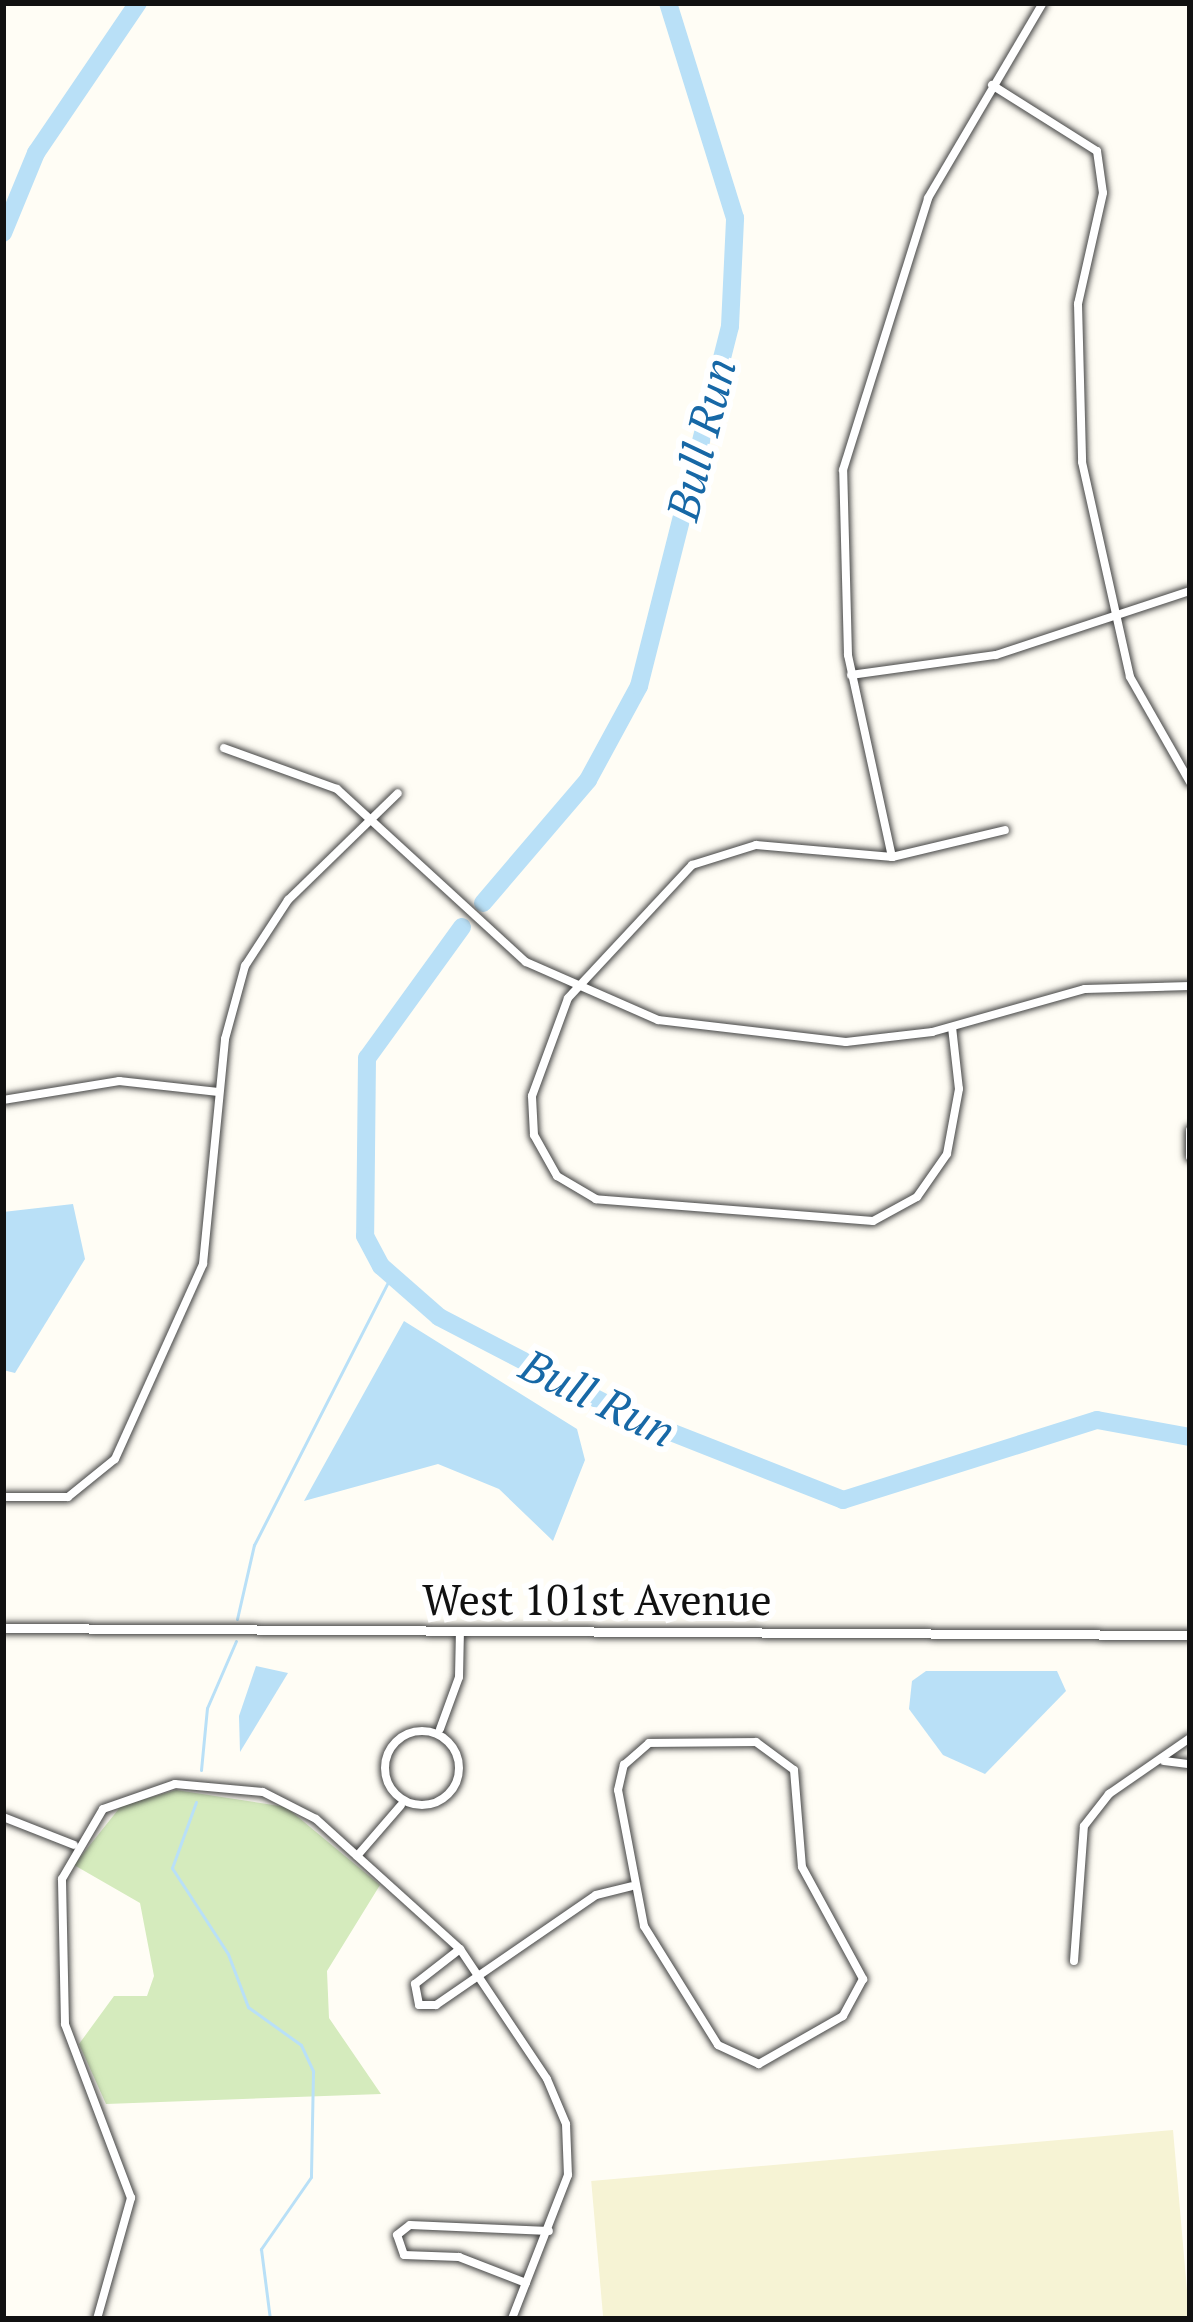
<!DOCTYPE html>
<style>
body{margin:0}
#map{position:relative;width:1193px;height:2322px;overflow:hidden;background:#fffdf5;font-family:"PT Serif",serif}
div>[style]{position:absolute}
.farmland>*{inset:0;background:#f6f3d4;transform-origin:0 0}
.green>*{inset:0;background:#d5ebbd}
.water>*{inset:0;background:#b9e0f7}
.stream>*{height:3px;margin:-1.5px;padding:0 1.5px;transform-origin:1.5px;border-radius:1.5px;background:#b9e0f7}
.river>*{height:18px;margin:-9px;padding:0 9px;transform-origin:9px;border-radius:9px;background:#b9e0f7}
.roads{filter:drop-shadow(0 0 3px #444) drop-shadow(0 0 3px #444)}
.minor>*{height:8px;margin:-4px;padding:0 4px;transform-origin:4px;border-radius:4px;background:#fff}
.minor>.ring{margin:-4px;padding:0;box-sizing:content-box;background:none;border:8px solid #fff;border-radius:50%}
.tertiary>*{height:9px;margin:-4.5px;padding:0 4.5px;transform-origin:4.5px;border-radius:4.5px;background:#fff}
span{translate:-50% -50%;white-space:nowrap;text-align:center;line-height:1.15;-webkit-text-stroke:12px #fff;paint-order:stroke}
.street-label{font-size:42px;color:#111}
.water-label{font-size:45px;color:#1768a6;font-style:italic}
.frame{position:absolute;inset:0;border:6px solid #111;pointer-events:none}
</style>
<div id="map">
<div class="farmland">
<div style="left:1173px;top:2130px;width:190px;height:584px;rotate:85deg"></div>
</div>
<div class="green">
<div style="clip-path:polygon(176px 1790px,286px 1807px,380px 1885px,327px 1971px,329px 2018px,381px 2094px,106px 2104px,79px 2044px,114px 1996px,147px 1996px,154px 1976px,140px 1903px,74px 1865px,121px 1806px)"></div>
</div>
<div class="water">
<div style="clip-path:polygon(73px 1204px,85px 1259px,15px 1373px,3px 1370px,3px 1212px)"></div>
<div style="clip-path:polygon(404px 1321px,577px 1429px,585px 1460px,553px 1541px,499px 1489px,438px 1464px,304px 1501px)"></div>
<div style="clip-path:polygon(256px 1666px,288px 1673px,240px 1752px,239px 1716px)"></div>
<div style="clip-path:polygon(926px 1671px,1057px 1671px,1066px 1691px,985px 1774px,943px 1755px,909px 1709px,912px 1681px)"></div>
</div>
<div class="stream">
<div style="left:237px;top:1619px;width:76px;rotate:-77.1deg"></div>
<div style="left:254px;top:1545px;width:302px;rotate:-63deg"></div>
<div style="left:201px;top:1770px;width:62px;rotate:-84.5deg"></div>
<div style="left:207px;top:1708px;width:73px;rotate:-66.6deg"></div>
<div style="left:196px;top:1802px;width:70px;rotate:110deg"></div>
<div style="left:172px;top:1868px;width:103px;rotate:56.9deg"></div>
<div style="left:228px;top:1954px;width:57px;rotate:69.3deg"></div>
<div style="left:248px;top:2007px;width:65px;rotate:35.6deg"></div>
<div style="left:301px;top:2045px;width:29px;rotate:65deg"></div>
<div style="left:313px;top:2071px;width:106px;rotate:91.1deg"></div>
<div style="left:311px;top:2177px;width:88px;rotate:124.8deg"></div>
<div style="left:261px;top:2249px;width:71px;rotate:82.7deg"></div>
</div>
<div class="river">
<div style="left:3px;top:233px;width:87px;rotate:-67.6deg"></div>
<div style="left:36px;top:153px;width:181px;rotate:-55.8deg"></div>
<div style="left:483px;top:903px;width:162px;rotate:-49.5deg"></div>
<div style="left:588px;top:780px;width:107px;rotate:-61.5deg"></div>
<div style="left:639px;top:686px;width:371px;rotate:-75.8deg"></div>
<div style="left:730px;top:326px;width:108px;rotate:-87.3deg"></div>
<div style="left:735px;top:218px;width:225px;rotate:-107.3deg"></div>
<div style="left:462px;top:927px;width:162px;rotate:125.9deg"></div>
<div style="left:367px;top:1058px;width:178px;rotate:90.6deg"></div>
<div style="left:365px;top:1236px;width:34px;rotate:62deg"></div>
<div style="left:381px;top:1266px;width:77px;rotate:41.3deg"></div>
<div style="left:439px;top:1317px;width:215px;rotate:27.4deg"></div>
<div style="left:630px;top:1416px;width:229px;rotate:21.5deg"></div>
<div style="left:843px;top:1500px;width:266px;rotate:-17.5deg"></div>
<div style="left:1097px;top:1420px;width:95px;rotate:10.4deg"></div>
</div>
<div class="roads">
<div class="minor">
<div style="left:992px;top:85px;width:124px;rotate:32.2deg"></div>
<div style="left:1097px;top:151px;width:42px;rotate:81.9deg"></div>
<div style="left:1103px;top:193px;width:114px;rotate:102.7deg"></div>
<div style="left:1078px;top:304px;width:158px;rotate:88.5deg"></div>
<div style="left:1082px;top:462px;width:220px;rotate:77.4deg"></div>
<div style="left:1130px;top:677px;width:121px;rotate:60.3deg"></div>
<div style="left:851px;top:675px;width:146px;rotate:-7.9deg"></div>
<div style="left:996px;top:655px;width:204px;rotate:-18.3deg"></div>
<div style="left:224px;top:748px;width:120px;rotate:19.9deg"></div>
<div style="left:337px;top:789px;width:256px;rotate:42.5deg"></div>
<div style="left:526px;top:962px;width:144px;rotate:23.7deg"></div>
<div style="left:658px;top:1020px;width:189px;rotate:6.7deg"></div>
<div style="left:846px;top:1042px;width:87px;rotate:-6.6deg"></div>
<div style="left:932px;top:1032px;width:159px;rotate:-15.7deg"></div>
<div style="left:1085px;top:989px;width:105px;rotate:-1.6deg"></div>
<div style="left:892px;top:857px;width:207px;rotate:-102.3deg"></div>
<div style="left:848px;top:655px;width:185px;rotate:-91.5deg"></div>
<div style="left:843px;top:470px;width:285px;rotate:-72.6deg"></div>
<div style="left:928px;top:198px;width:226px;rotate:-59.5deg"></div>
<div style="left:952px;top:1027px;width:62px;rotate:83.6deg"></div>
<div style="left:959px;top:1089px;width:66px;rotate:100.5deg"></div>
<div style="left:947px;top:1154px;width:52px;rotate:124.9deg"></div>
<div style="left:917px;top:1197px;width:50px;rotate:151.4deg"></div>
<div style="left:873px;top:1221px;width:278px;rotate:-175.5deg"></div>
<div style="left:596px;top:1199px;width:45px;rotate:-149.5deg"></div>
<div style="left:557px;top:1176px;width:47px;rotate:-119.3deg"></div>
<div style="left:534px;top:1135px;width:39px;rotate:-93deg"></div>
<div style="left:532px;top:1096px;width:104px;rotate:-69.8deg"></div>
<div style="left:568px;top:998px;width:182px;rotate:-47deg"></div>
<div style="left:692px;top:865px;width:67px;rotate:-17.4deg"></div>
<div style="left:756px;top:845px;width:137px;rotate:5deg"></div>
<div style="left:892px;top:857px;width:116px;rotate:-13.4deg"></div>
<div style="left:3px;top:1100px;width:118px;rotate:-9.3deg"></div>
<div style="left:119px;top:1081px;width:100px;rotate:6.3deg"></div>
<div style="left:1190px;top:1130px;width:27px;rotate:90deg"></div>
<div style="left:3px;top:1497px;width:65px"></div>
<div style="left:68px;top:1497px;width:60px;rotate:-39deg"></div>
<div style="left:115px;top:1459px;width:214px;rotate:-65.7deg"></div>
<div style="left:203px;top:1264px;width:226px;rotate:-84.4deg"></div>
<div style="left:225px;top:1039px;width:76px;rotate:-74.7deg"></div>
<div style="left:245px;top:966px;width:79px;rotate:-56.9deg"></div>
<div style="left:288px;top:900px;width:153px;rotate:-44.2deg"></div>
<div style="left:440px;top:1729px;width:55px;rotate:-69.9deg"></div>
<div style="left:459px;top:1677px;width:46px;rotate:-88.8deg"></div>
<div class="ring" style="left:385px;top:1731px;width:66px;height:66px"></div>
<div style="left:756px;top:1742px;width:47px;rotate:36.4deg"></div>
<div style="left:794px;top:1770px;width:97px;rotate:85.3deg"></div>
<div style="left:802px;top:1867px;width:128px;rotate:61.4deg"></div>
<div style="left:863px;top:1979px;width:42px;rotate:118.4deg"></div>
<div style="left:843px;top:2016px;width:97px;rotate:150.3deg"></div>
<div style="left:759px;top:2064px;width:45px;rotate:-155.1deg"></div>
<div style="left:718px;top:2045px;width:140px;rotate:-121.9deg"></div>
<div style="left:644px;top:1926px;width:138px;rotate:-100.8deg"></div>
<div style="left:618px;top:1790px;width:26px;rotate:-77deg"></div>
<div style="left:624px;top:1765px;width:33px;rotate:-41deg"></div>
<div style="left:649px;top:1743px;width:107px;rotate:-0.5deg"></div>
<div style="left:1164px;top:1761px;width:26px;rotate:7deg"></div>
<div style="left:3px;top:1817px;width:76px;rotate:21.5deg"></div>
<div style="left:357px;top:1856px;width:67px;rotate:-49.2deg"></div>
<div style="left:460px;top:1949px;width:57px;rotate:142.1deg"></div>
<div style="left:415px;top:1984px;width:21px;rotate:79deg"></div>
<div style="left:419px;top:2005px;width:17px"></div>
<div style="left:436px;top:2005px;width:194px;rotate:-34.5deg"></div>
<div style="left:596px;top:1895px;width:36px;rotate:-14deg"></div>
<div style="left:1074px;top:1961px;width:135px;rotate:-85.8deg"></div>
<div style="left:1084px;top:1826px;width:41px;rotate:-52deg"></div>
<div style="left:1109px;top:1794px;width:98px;rotate:-34.7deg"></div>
<div style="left:526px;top:2283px;width:72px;rotate:-158.8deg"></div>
<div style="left:459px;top:2257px;width:55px;rotate:-177.9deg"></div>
<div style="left:404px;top:2255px;width:21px;rotate:-109deg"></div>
<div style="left:397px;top:2235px;width:16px;rotate:-38deg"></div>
<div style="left:410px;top:2225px;width:139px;rotate:2.5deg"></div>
<div style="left:97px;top:2319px;width:126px;rotate:-74.3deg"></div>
<div style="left:131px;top:2198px;width:186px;rotate:-110.8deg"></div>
<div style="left:65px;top:2024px;width:145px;rotate:-91.2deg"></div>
<div style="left:62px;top:1879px;width:81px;rotate:-59.6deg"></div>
<div style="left:103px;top:1809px;width:76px;rotate:-19.1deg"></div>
<div style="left:175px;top:1784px;width:88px;rotate:5.2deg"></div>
<div style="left:263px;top:1792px;width:59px;rotate:27deg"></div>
<div style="left:316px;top:1819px;width:194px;rotate:42.1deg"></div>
<div style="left:460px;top:1949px;width:156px;rotate:56.2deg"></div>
<div style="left:547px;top:2079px;width:49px;rotate:67.1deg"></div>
<div style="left:566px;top:2124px;width:51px;rotate:87.8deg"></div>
<div style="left:568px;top:2175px;width:155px;rotate:111.3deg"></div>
</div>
<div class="tertiary">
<div style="left:3px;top:1628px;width:1187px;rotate:0.34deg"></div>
</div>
</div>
<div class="street-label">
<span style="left:597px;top:1599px">West 101st Avenue</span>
</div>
<div class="water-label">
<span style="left:701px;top:439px;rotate:-76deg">Bull Run</span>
<span style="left:598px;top:1398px;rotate:26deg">Bull Run</span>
</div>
<div class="frame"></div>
</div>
